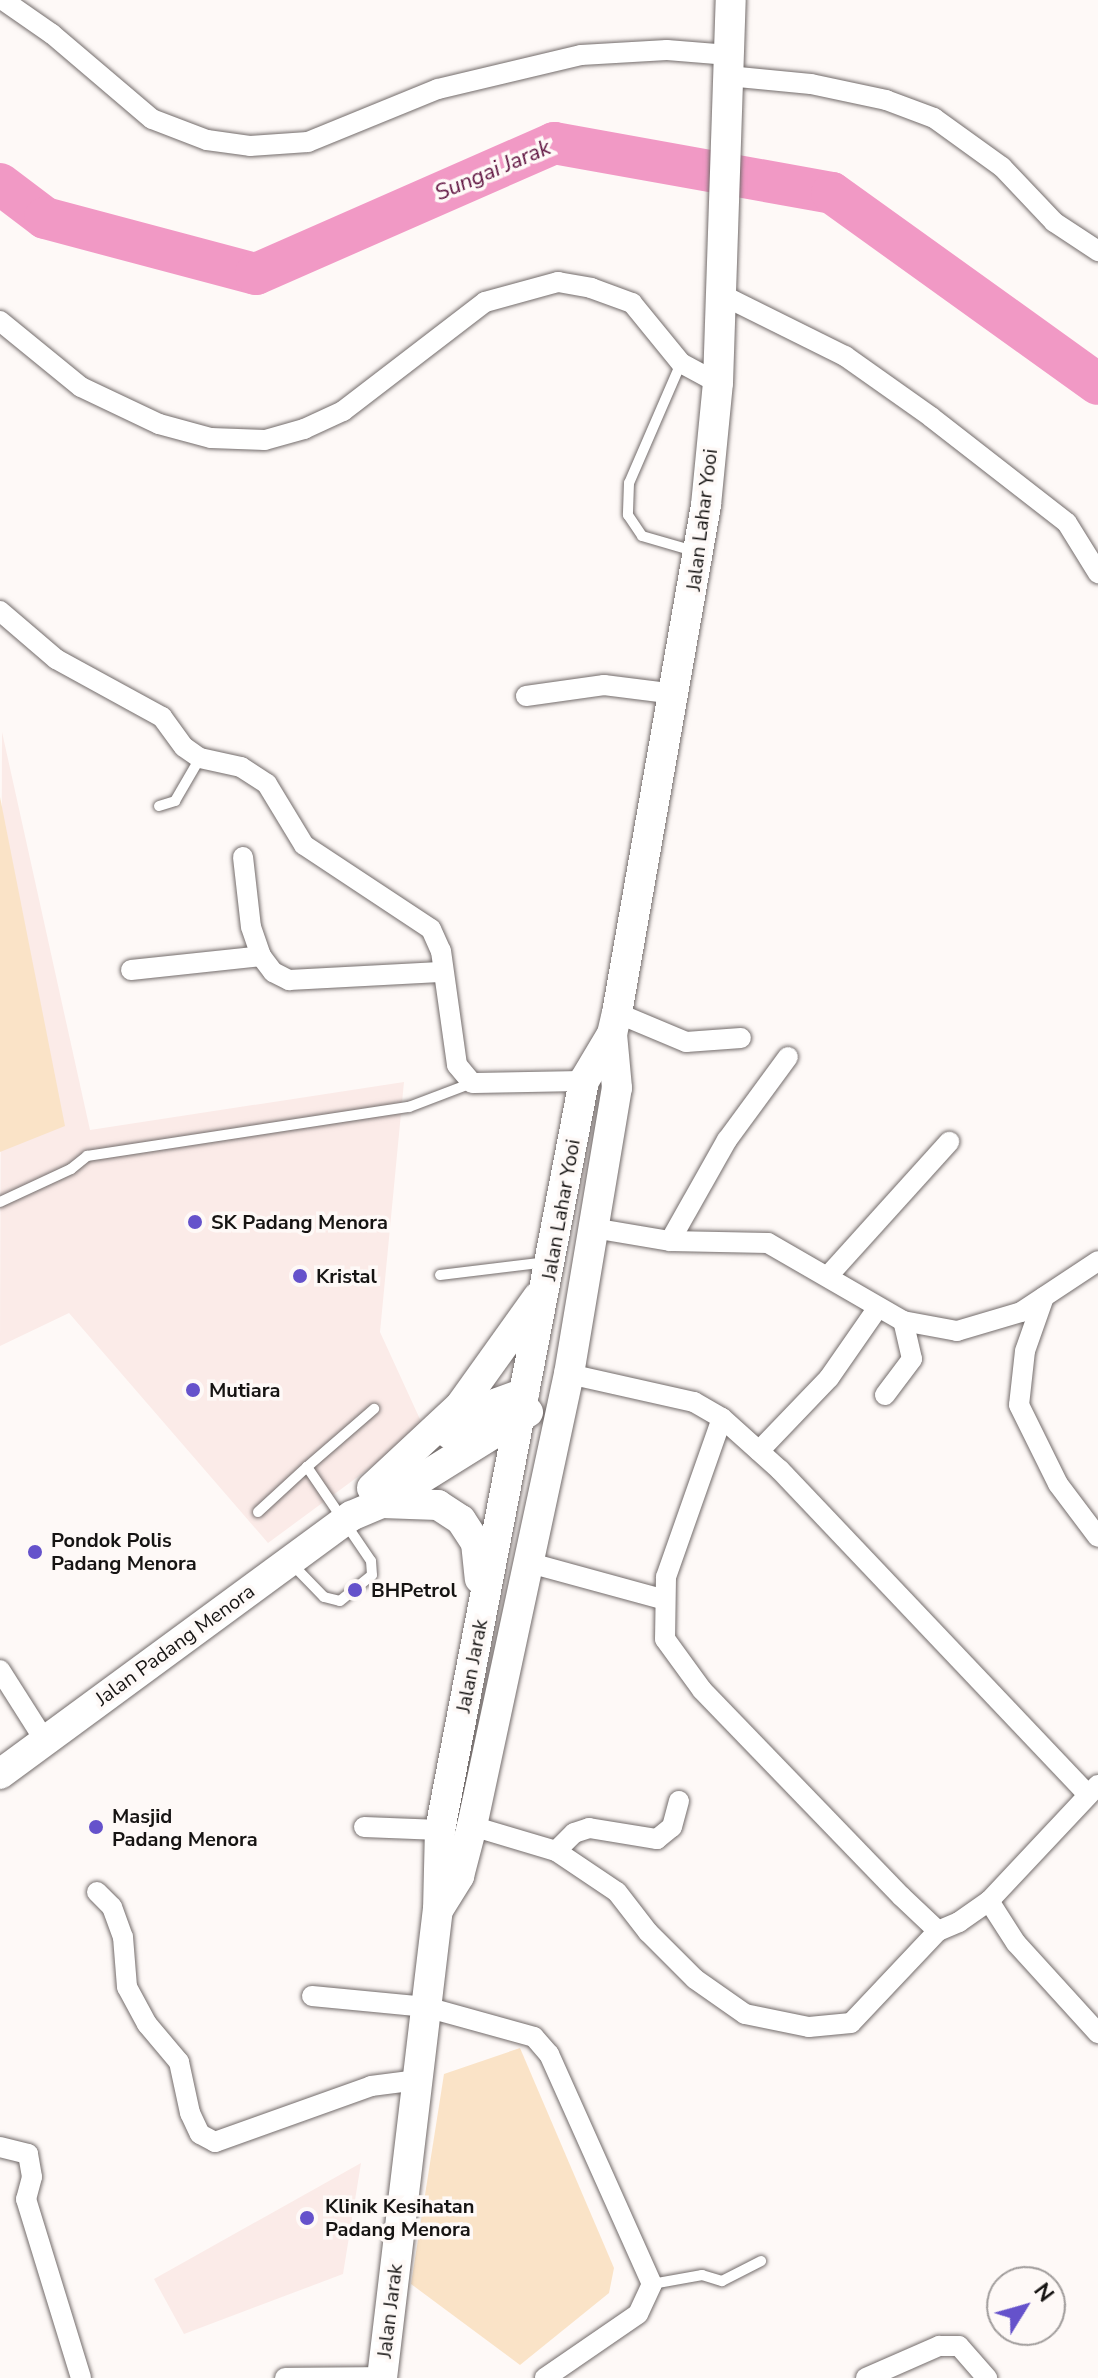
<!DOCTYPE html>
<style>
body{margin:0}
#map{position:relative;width:1098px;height:2378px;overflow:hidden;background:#fef9f7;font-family:"Nunito Sans",sans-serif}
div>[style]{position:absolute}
.built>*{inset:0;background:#fbebe8}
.green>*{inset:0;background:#fae3c7}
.river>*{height:42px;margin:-21px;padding:0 21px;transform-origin:21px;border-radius:21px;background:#f199c5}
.roads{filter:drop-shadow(0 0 2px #736c6b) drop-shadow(0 0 2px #736c6b)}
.lane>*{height:10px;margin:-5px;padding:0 5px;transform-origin:5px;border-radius:5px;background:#fff}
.street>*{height:20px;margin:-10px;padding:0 10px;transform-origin:10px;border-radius:10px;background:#fff}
.secondary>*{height:30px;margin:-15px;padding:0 15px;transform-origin:15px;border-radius:15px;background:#fff}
.dots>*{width:22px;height:22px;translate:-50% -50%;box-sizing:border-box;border:4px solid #fef9f7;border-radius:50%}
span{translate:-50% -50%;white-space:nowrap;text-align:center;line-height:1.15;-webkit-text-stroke:7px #fef9f7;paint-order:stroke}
.street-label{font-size:20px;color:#161413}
.poi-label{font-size:20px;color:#161413;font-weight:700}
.left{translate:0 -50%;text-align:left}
.water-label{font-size:22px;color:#601441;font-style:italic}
.north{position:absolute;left:986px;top:2266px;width:80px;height:80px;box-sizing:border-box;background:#fef9f7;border:2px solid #a19d9c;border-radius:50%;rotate:53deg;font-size:22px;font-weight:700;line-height:32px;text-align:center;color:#161413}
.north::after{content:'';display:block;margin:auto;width:28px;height:36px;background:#6552cb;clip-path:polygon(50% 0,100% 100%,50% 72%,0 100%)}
</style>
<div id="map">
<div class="built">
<div style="clip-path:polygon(2px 732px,90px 1130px,404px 1082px,380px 1332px,424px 1428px,268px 1543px,69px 1313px,0 1346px)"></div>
<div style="clip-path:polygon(361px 2163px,343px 2274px,184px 2334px,154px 2279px)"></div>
</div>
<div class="green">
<div style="clip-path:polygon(0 797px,65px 1126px,0 1152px)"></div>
<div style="clip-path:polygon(520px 2048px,614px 2268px,609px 2293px,520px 2365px,411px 2284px,444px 2074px)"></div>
</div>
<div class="river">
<div style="left:0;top:184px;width:56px;rotate:37.1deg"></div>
<div style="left:45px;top:218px;width:218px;rotate:14.9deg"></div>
<div style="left:256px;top:274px;width:326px;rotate:-23.7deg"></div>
<div style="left:554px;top:143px;width:282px;rotate:10.2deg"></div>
<div style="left:832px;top:193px;width:327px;rotate:35.7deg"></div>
</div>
<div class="roads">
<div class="lane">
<div style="left:681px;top:363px;width:131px;rotate:113.4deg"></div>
<div style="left:629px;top:483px;width:32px;rotate:92deg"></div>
<div style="left:628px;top:515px;width:25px;rotate:56deg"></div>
<div style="left:642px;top:536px;width:57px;rotate:16.2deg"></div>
<div style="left:159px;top:806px;width:17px;rotate:-17deg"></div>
<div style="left:175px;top:801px;width:50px;rotate:-59.8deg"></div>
<div style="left:0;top:1202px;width:78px;rotate:-24.9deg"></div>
<div style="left:71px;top:1169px;width:21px;rotate:-39deg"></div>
<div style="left:87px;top:1156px;width:326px;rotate:-8.7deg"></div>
<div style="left:409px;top:1107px;width:67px;rotate:-20.9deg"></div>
<div style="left:440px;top:1275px;width:108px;rotate:-6.9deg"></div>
<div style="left:258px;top:1512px;width:67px;rotate:-42.6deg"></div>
<div style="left:292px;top:1564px;width:46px;rotate:45.9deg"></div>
<div style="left:324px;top:1597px;width:16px;rotate:14deg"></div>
<div style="left:340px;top:1601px;width:41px;rotate:-39.1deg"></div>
<div style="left:372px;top:1575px;width:14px;rotate:-94deg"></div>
<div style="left:371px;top:1561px;width:114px;rotate:-124.2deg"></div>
<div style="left:307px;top:1467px;width:89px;rotate:-40.9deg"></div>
<div style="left:652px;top:2284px;width:51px;rotate:-10.2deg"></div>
<div style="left:702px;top:2275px;width:21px;rotate:17deg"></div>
<div style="left:722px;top:2281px;width:44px;rotate:-27.1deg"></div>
</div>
<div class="street">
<div style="left:3px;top:0;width:60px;rotate:34.8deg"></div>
<div style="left:52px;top:34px;width:131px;rotate:40.4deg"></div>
<div style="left:152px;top:119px;width:59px;rotate:20.9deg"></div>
<div style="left:207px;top:140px;width:43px;rotate:7.9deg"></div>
<div style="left:250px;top:146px;width:58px;rotate:-3.9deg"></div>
<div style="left:308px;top:142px;width:140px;rotate:-22.2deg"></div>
<div style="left:438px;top:89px;width:147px;rotate:-13.4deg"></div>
<div style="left:581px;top:55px;width:86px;rotate:-3.3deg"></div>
<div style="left:667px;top:50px;width:62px;rotate:4.6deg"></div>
<div style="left:728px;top:76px;width:83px;rotate:5.5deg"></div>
<div style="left:811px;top:84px;width:77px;rotate:12deg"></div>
<div style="left:886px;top:100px;width:51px;rotate:20.6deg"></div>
<div style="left:934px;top:118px;width:84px;rotate:35.8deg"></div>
<div style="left:1002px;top:167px;width:76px;rotate:46.6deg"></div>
<div style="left:1054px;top:222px;width:53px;rotate:33.4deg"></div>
<div style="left:720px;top:294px;width:140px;rotate:26.4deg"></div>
<div style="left:845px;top:356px;width:105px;rotate:35.3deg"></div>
<div style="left:931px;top:417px;width:172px;rotate:37.9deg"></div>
<div style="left:1067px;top:523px;width:59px;rotate:58.2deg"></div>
<div style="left:0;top:321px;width:104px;rotate:39.2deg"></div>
<div style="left:81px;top:387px;width:86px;rotate:25.4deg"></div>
<div style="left:159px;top:424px;width:54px;rotate:15.1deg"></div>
<div style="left:211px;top:438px;width:54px;rotate:2.1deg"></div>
<div style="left:265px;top:440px;width:41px;rotate:-15.8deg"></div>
<div style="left:304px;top:429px;width:43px;rotate:-24.8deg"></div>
<div style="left:343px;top:411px;width:179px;rotate:-37.5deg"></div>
<div style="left:485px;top:302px;width:76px;rotate:-15.3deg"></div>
<div style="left:558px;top:282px;width:34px;rotate:10deg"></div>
<div style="left:591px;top:288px;width:44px;rotate:20.1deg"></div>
<div style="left:632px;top:303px;width:77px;rotate:50.8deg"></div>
<div style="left:681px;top:363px;width:42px;rotate:28.4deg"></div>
<div style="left:0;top:611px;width:74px;rotate:40.6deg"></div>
<div style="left:56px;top:659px;width:121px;rotate:28.7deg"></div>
<div style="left:162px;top:717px;width:37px;rotate:54deg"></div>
<div style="left:184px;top:747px;width:19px;rotate:35deg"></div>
<div style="left:200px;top:758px;width:42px;rotate:12.4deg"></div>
<div style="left:241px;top:767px;width:31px;rotate:33deg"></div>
<div style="left:267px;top:784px;width:71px;rotate:58.8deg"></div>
<div style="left:304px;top:845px;width:152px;rotate:33.5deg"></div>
<div style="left:431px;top:929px;width:24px;rotate:66deg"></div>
<div style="left:441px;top:951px;width:115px;rotate:82deg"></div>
<div style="left:457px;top:1065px;width:23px;rotate:50deg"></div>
<div style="left:472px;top:1083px;width:112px;rotate:-1deg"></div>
<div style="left:526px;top:696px;width:79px;rotate:-8deg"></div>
<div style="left:604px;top:685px;width:72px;rotate:7.2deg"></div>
<div style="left:243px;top:857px;width:70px;rotate:83.5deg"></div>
<div style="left:251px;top:927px;width:31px;rotate:71deg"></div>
<div style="left:131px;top:970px;width:131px;rotate:-6.1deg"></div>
<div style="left:261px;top:956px;width:20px;rotate:53deg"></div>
<div style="left:273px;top:972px;width:18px;rotate:27deg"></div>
<div style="left:289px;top:980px;width:151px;rotate:-3deg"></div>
<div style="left:617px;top:1013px;width:75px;rotate:22.8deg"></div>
<div style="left:686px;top:1042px;width:55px;rotate:-4.2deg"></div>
<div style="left:593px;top:1228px;width:78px;rotate:9.6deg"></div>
<div style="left:670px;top:1241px;width:98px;rotate:1.2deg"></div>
<div style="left:768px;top:1243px;width:156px;rotate:30deg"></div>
<div style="left:903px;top:1321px;width:55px;rotate:10.5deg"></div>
<div style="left:957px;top:1331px;width:67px;rotate:-16.5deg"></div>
<div style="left:1021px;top:1312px;width:92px;rotate:-33.5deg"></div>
<div style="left:670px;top:1241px;width:116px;rotate:-60.6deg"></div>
<div style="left:727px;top:1140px;width:103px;rotate:-53.7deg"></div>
<div style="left:828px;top:1276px;width:181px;rotate:-47.9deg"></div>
<div style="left:1044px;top:1297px;width:57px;rotate:109.4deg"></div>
<div style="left:1025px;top:1351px;width:54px;rotate:96.3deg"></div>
<div style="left:1019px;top:1405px;width:88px;rotate:63.7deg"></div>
<div style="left:1058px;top:1484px;width:66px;rotate:53deg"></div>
<div style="left:569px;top:1374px;width:128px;rotate:12.6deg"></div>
<div style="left:694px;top:1402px;width:32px;rotate:30deg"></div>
<div style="left:722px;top:1418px;width:78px;rotate:41.9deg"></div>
<div style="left:780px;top:1470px;width:446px;rotate:46.5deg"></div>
<div style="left:885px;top:1395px;width:45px;rotate:-53.1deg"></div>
<div style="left:912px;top:1359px;width:39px;rotate:-103deg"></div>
<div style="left:722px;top:1418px;width:169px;rotate:109.4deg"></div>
<div style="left:666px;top:1577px;width:62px;rotate:90.9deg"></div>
<div style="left:665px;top:1639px;width:63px;rotate:54deg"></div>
<div style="left:702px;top:1690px;width:286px;rotate:46deg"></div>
<div style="left:901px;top:1896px;width:51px;rotate:43.4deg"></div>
<div style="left:938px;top:1931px;width:23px;rotate:-23deg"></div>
<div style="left:959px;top:1922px;width:37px;rotate:-35deg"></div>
<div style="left:989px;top:1901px;width:159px;rotate:-46.8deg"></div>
<div style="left:759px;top:1451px;width:101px;rotate:-46.2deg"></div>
<div style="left:829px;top:1378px;width:84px;rotate:-55.2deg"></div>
<div style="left:530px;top:1563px;width:140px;rotate:15.3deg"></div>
<div style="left:0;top:1670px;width:84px;rotate:57.6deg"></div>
<div style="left:472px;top:1826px;width:88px;rotate:16.6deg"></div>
<div style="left:556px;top:1851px;width:25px;rotate:-45deg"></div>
<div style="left:574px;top:1833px;width:16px;rotate:-18deg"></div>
<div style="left:589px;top:1828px;width:69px;rotate:9.2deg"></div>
<div style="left:657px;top:1839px;width:19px;rotate:-39deg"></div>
<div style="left:672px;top:1827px;width:27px;rotate:-75deg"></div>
<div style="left:364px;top:1827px;width:76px;rotate:2.3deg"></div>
<div style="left:556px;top:1851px;width:73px;rotate:33.9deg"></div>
<div style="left:617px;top:1892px;width:51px;rotate:52.2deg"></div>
<div style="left:648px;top:1932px;width:66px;rotate:45deg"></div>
<div style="left:695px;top:1979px;width:61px;rotate:35deg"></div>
<div style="left:745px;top:2014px;width:65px;rotate:11.5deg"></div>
<div style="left:809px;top:2027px;width:42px;rotate:-5.4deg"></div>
<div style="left:851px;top:2023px;width:127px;rotate:-46.6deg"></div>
<div style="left:97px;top:1892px;width:21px;rotate:45deg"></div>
<div style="left:112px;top:1907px;width:32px;rotate:70deg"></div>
<div style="left:123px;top:1937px;width:50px;rotate:85.4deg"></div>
<div style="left:127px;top:1987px;width:42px;rotate:61.6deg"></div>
<div style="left:147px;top:2024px;width:50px;rotate:49.9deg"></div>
<div style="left:179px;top:2062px;width:52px;rotate:77.8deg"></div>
<div style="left:190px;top:2113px;width:23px;rotate:65deg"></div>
<div style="left:200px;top:2134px;width:17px;rotate:28deg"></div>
<div style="left:215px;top:2142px;width:166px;rotate:-19.7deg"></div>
<div style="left:371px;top:2086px;width:47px;rotate:-7.3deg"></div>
<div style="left:989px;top:1901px;width:50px;rotate:57.3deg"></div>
<div style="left:1016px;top:1943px;width:122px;rotate:47.7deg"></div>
<div style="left:312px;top:1996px;width:115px;rotate:5.5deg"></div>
<div style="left:426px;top:2007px;width:112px;rotate:15.5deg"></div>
<div style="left:534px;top:2037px;width:23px;rotate:49deg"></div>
<div style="left:549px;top:2054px;width:252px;rotate:65.9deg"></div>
<div style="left:652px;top:2284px;width:33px;rotate:115deg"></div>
<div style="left:638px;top:2314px;width:113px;rotate:145.5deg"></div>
<div style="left:0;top:2147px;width:29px;rotate:14deg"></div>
<div style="left:28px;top:2154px;width:23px;rotate:80deg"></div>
<div style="left:32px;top:2177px;width:23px;rotate:105deg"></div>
<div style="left:26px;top:2199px;width:187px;rotate:72.9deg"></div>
<div style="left:285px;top:2378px;width:97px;rotate:-0.6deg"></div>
<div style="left:866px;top:2378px;width:80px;rotate:-23.7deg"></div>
<div style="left:939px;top:2346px;width:20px"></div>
<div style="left:959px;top:2346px;width:43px;rotate:48.8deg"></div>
</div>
<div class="secondary">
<div style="left:450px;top:1434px;width:56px;rotate:-33.4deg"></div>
<div style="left:497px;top:1403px;width:29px;rotate:-20deg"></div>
<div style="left:372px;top:1488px;width:120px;rotate:-43deg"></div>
<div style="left:460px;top:1406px;width:134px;rotate:-54.4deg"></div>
<div style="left:382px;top:1503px;width:56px;rotate:2deg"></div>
<div style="left:438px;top:1505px;width:27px;rotate:33deg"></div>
<div style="left:461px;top:1520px;width:27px;rotate:57deg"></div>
<div style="left:476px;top:1543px;width:36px;rotate:84deg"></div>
<div style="left:0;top:1774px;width:436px;rotate:-36.3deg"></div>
<div style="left:351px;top:1516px;width:34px;rotate:-23deg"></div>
<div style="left:382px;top:1503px;width:172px;rotate:-31.9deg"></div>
<div style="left:438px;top:1910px;width:40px;rotate:-58deg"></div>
<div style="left:459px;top:1876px;width:52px;rotate:-75.4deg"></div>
<div style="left:472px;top:1826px;width:462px;rotate:-77.9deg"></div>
<div style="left:569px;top:1374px;width:290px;rotate:-80.5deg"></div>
<div style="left:617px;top:1088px;width:54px;rotate:-95.3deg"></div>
<div style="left:382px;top:2378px;width:471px;rotate:-83.2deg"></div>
<div style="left:438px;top:1910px;width:80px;rotate:-88.6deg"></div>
<div style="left:440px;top:1830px;width:763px;rotate:-79.12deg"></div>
<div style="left:584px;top:1081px;width:55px;rotate:-59.2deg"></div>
<div style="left:612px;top:1034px;width:22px;rotate:-77deg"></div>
<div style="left:617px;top:1013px;width:516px;rotate:-80.06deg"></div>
<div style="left:706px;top:505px;width:123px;rotate:-84.4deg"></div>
<div style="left:718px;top:383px;width:383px;rotate:-88.1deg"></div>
</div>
</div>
<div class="dots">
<div style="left:195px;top:1222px;background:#6552cb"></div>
<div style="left:300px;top:1276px;background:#6552cb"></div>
<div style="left:193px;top:1390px;background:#6552cb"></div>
<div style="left:35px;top:1552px;background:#6552cb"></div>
<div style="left:355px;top:1590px;background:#6552cb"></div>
<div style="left:96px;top:1827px;background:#6552cb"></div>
<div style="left:307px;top:2218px;background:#6552cb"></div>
</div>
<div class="street-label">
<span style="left:702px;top:520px;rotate:-83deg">Jalan Lahar Yooi</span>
<span style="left:561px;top:1210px;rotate:-80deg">Jalan Lahar Yooi</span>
<span style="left:175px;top:1645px;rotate:-36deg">Jalan Padang Menora</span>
<span style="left:472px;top:1666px;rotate:-79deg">Jalan Jarak</span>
<span style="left:390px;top:2311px;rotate:-83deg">Jalan Jarak</span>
</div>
<div class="poi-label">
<span class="left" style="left:211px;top:1222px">SK Padang Menora</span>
<span class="left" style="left:316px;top:1276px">Kristal</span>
<span class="left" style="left:209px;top:1390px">Mutiara</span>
<span class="left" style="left:51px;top:1552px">Pondok Polis<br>Padang Menora</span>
<span class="left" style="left:371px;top:1590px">BHPetrol</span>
<span class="left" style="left:112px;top:1828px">Masjid<br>Padang Menora</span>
<span class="left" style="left:325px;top:2218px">Klinik Kesihatan<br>Padang Menora</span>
</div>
<div class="water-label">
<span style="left:493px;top:171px;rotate:-23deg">Sungai Jarak</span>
</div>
<div class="north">N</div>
</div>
